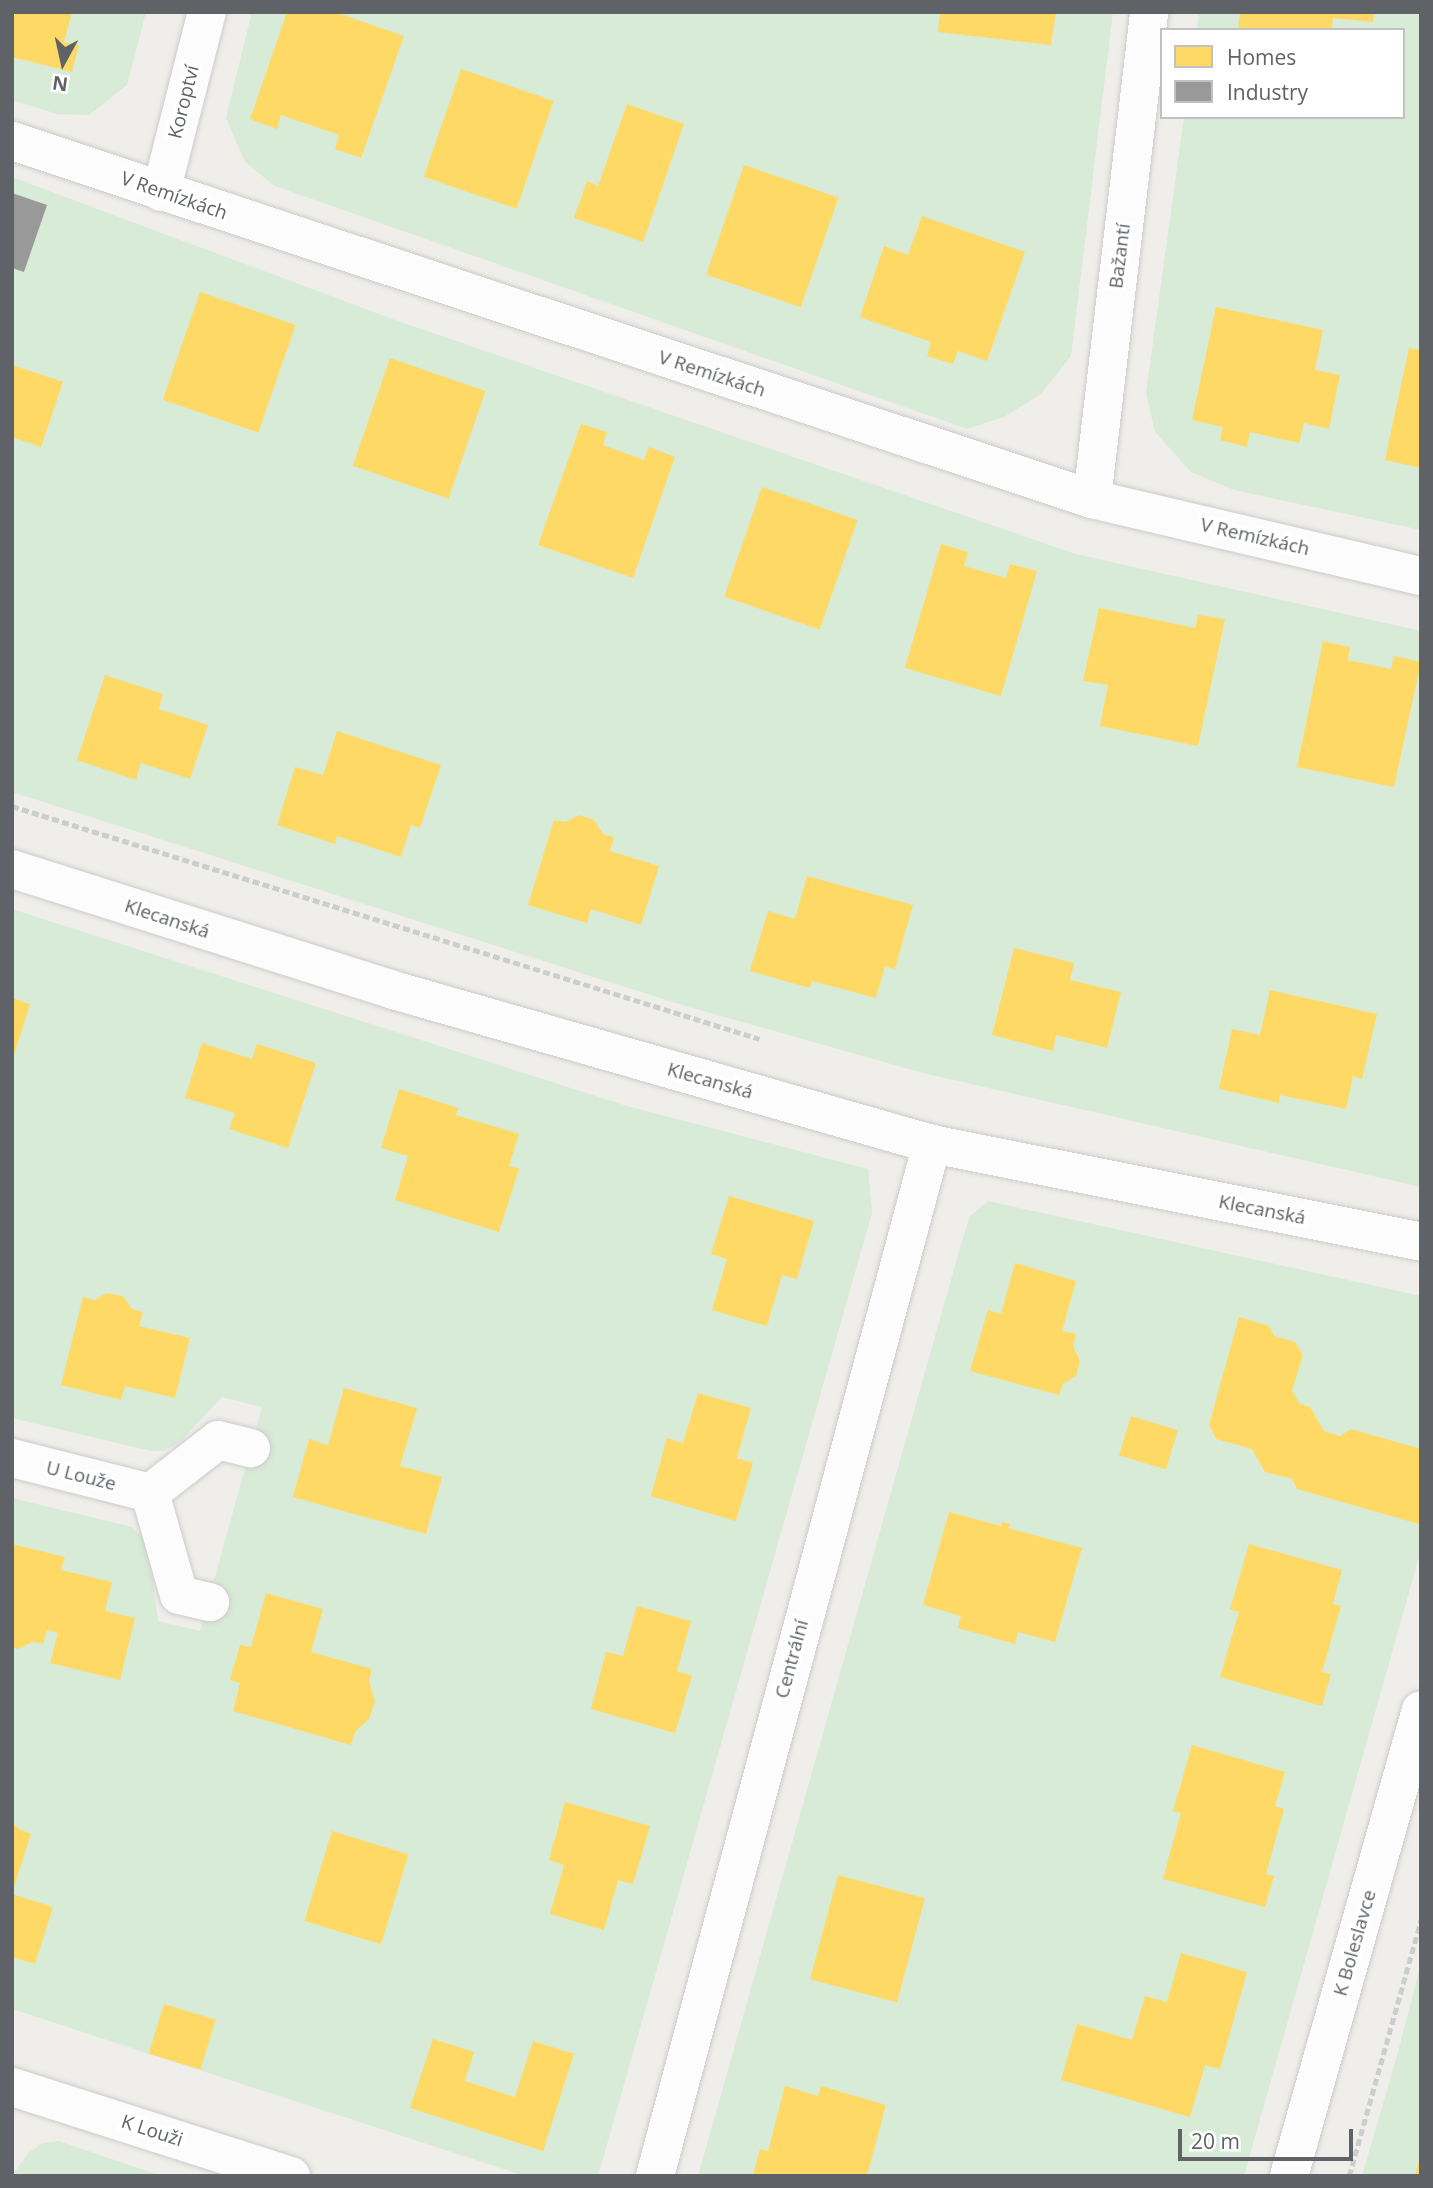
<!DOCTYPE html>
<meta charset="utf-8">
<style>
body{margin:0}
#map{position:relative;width:1433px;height:2188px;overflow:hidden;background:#efeeea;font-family:"Open Sans",sans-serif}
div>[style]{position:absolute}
.green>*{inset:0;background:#d8ebd6}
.homes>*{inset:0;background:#ffd966;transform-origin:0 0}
.industry>*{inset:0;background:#999}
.path>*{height:4.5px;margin-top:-2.25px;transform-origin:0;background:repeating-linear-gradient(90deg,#cacfcc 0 7px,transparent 0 10.5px)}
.roads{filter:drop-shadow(0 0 2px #cbcccc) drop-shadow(0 0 2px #cbcccc)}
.street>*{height:38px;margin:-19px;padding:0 19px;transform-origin:19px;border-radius:19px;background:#fdfcfc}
span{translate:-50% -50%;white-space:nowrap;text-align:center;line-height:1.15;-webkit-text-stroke:7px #fff;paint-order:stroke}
.street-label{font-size:19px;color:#5f6368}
.frame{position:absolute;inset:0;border:14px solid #5f6368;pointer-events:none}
.legend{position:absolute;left:1160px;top:28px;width:245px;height:91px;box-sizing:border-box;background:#fff;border:2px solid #bfc1c3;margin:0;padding:9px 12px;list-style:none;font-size:21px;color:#5f6368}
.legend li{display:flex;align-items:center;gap:14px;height:35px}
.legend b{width:35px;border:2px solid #bfc1c3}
.north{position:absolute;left:28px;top:28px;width:70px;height:70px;-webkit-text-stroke:5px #fff;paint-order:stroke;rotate:188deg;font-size:19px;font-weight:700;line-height:28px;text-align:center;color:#5f6368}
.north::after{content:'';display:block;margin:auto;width:24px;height:32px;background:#5f6368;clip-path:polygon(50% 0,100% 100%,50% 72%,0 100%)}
.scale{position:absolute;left:1178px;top:2129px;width:175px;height:32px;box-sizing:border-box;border:4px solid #5f6368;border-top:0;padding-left:9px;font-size:21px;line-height:24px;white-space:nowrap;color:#5f6368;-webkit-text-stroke:5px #fff;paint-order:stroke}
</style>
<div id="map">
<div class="green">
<div style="clip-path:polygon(12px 12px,146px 12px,127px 85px,89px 115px,57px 114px,12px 100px)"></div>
<div style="clip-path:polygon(252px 12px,1113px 12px,1071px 356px,1041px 394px,1004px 417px,967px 429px,275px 186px,245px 162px,226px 118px)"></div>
<div style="clip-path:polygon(1199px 12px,1421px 12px,1421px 530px,1234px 490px,1191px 472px,1155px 432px,1146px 393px,1184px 117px,1403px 117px,1403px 30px,1197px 30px)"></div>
<div style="clip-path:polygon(12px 177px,395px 320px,1076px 554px,1421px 631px,1421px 1187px,923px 1073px,682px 1005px,12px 792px)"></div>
<div style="clip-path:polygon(12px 909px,627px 1106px,868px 1169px,872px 1213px,598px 2176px,525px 2176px,12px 2009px,12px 1498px,132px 1527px,148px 1543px,158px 1621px,200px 1631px,262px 1407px,222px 1397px,179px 1443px,163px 1451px,151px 1451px,12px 1418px)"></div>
<div style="clip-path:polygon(988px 1201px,1421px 1296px,1421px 1550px,1244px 2176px,698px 2176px,960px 1248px,970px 1216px)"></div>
<div style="clip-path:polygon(1421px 1964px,1421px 2176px,1362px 2176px,1397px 2056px)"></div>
<div style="clip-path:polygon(59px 2141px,161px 2176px,12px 2176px,28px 2153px,43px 2143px)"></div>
</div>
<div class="homes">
<div style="clip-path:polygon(12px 12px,72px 12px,64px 42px,79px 45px,72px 72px,12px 57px)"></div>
<div style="clip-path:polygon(287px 12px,335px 12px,404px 36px,361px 158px,335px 149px,339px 135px,281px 115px,277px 129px,250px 119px)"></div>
<div style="clip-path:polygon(940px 12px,1056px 12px,1051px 45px,938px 32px)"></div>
<div style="clip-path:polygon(1240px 12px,1374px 12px,1373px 22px,1333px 18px,1332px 30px,1238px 30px)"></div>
<div style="left:461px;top:69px;width:98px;height:114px;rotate:19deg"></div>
<div style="clip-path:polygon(627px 104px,684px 124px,643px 242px,574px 218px,587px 181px,598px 186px)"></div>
<div style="left:744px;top:165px;width:100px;height:116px;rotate:19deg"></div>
<div style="clip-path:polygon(922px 216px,1025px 252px,987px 361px,958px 351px,953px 364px,927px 356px,931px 342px,860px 317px,884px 246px,908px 255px)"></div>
<div style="left:200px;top:292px;width:101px;height:114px;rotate:19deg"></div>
<div style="clip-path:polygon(1216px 307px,1323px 330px,1315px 370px,1340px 375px,1329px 429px,1304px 423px,1299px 443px,1250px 432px,1247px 447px,1220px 440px,1223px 427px,1192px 420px)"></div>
<div style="clip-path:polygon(1409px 348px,1421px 350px,1421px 468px,1385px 460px)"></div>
<div style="left:390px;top:358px;width:101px;height:114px;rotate:19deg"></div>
<div style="clip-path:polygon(12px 365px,63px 382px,41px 447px,12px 437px)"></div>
<div style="clip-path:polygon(581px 424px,607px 432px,603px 445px,644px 460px,649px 447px,675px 457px,633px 578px,538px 545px)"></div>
<div style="left:762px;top:487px;width:101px;height:116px;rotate:19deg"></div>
<div style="clip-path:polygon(941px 544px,968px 552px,964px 566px,1006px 578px,1010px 564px,1037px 571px,1001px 696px,905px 668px)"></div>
<div style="clip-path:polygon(1099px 608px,1195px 628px,1198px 615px,1225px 619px,1198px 746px,1100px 726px,1108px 685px,1083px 681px)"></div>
<div style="clip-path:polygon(1323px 641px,1350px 647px,1348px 660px,1391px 669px,1394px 656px,1421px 662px,1394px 787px,1297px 767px)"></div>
<div style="clip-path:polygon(105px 675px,163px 694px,159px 709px,208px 725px,190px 779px,141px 763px,136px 780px,77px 760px)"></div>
<div style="clip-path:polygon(337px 731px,441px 765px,420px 828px,411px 825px,401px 857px,337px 836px,335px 844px,277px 825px,295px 767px,323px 775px)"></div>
<div style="clip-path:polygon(579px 815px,594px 820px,603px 834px,614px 837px,610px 851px,659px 866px,641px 925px,591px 909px,587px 923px,528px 905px,554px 820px,566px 822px)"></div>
<div style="clip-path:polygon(807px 876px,913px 905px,895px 969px,885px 966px,876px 998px,812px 981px,810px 988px,750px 971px,768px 911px,795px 919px)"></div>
<div style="clip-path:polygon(1014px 948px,1074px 963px,1070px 980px,1121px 992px,1107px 1048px,1056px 1035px,1053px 1051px,992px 1035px)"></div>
<div style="clip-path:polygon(1270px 990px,1377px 1014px,1362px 1079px,1353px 1076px,1346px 1109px,1280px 1095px,1279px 1103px,1219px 1089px,1232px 1029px,1260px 1035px)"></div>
<div style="clip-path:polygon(12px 998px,30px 1004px,13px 1058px,12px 1058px)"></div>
<div style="clip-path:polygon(202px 1043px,252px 1059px,257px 1044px,316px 1063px,288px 1148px,229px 1129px,235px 1113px,185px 1098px)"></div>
<div style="clip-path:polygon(399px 1089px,458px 1108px,456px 1115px,519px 1134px,509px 1166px,519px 1169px,499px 1232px,395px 1200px,408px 1156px,381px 1148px)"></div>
<div style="clip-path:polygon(729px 1196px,814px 1221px,797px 1279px,782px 1275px,767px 1326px,712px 1310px,727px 1259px,711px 1254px)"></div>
<div style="clip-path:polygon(1015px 1263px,1076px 1281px,1062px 1331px,1076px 1334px,1073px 1346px,1080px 1361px,1076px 1376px,1063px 1384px,1059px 1395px,970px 1371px,988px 1310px,1001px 1314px)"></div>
<div style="clip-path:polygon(107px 1293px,123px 1296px,132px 1309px,143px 1312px,139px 1326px,190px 1338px,175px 1398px,125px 1386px,121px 1400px,61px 1385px,83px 1297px,94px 1300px)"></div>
<div style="clip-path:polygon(1239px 1317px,1269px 1326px,1274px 1336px,1295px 1342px,1303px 1355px,1292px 1391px,1300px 1404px,1310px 1407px,1324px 1431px,1340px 1436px,1351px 1429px,1421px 1449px,1419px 1524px,1297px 1489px,1292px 1479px,1265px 1472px,1252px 1449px,1216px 1439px,1209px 1425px)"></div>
<div style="clip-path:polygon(344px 1388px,417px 1408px,400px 1466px,442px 1477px,426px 1534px,293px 1497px,309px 1439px,328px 1445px)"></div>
<div style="clip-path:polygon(698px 1393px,751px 1408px,737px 1458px,753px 1463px,736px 1521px,651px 1496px,667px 1438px,683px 1443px)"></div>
<div style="left:1131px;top:1416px;width:49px;height:41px;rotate:17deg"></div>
<div style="clip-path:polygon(949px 1512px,1001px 1526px,1002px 1522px,1010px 1524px,1008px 1528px,1082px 1548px,1055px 1642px,1018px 1632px,1015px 1644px,958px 1628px,961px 1616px,923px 1605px)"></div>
<div style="clip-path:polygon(12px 1544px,65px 1557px,61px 1570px,112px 1582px,105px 1611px,135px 1618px,120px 1680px,50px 1663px,58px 1633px,47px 1630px,43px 1644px,32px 1642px,18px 1649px,12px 1647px)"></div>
<div style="clip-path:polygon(1249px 1544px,1342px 1570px,1333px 1604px,1341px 1606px,1322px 1672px,1331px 1674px,1322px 1706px,1220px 1677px,1239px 1612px,1230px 1609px)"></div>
<div style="clip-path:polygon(266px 1593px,323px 1609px,311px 1652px,372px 1669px,369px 1681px,375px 1701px,369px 1719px,355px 1732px,351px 1745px,233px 1711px,240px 1683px,230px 1680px,240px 1645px,251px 1647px)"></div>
<div style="clip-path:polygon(637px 1606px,691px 1621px,677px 1671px,692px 1676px,675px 1733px,591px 1709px,606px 1652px,623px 1656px)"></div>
<div style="clip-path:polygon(1192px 1745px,1285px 1772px,1275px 1806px,1284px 1809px,1266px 1874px,1274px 1876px,1265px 1907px,1163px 1879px,1181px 1813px,1173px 1811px)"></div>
<div style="clip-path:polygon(565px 1802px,650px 1826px,633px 1884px,618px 1880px,604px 1930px,550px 1914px,564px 1865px,549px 1860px)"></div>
<div style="clip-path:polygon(12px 1822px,19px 1829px,31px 1834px,13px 1890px)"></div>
<div style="left:332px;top:1831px;width:80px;height:94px;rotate:17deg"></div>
<div style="left:838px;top:1875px;width:90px;height:108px;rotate:15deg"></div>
<div style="clip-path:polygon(12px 1894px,53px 1907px,35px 1964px,12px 1957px)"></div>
<div style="clip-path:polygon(1181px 1953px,1247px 1972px,1220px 2069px,1205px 2065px,1190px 2117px,1061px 2080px,1077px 2024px,1132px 2040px,1145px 1996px,1167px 2002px)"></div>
<div style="left:164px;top:2004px;width:54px;height:52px;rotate:17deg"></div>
<div style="clip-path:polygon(433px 2039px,474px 2052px,465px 2081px,515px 2097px,533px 2041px,574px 2054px,543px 2151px,410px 2108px)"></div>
<div style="clip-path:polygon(785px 2086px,818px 2096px,821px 2086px,886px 2105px,867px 2176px,753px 2176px,760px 2149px,768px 2151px)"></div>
<div style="clip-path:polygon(1420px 2157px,1421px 2176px,1415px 2176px)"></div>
</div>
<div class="industry">
<div style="clip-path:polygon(12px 193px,47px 205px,24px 272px,12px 268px)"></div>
</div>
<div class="path">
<div style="left:12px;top:806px;width:783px;rotate:17.3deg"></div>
<div style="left:1349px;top:2176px;width:266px;rotate:-74.3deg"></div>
</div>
<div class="roads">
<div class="street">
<div style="left:12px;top:141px;width:1138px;rotate:18.34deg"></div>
<div style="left:1092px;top:499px;width:338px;rotate:13.2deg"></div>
<div style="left:161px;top:192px;width:186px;rotate:-75.7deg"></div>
<div style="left:1092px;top:499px;width:490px;rotate:-83.3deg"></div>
<div style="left:12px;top:869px;width:400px;rotate:17.6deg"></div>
<div style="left:393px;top:990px;width:561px;rotate:15.95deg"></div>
<div style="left:932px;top:1144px;width:499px;rotate:11.3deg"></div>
<div style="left:12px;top:1458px;width:142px;rotate:14.2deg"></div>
<div style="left:150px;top:1493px;width:106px;rotate:74.1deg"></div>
<div style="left:179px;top:1595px;width:32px;rotate:13deg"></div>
<div style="left:150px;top:1493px;width:86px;rotate:-37.9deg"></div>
<div style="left:218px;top:1440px;width:34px;rotate:14deg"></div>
<div style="left:12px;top:2087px;width:293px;rotate:17.7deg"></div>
<div style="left:655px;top:2176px;width:1069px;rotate:-74.98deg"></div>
<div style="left:1289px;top:2176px;width:484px;rotate:-74.2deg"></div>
</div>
</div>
<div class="street-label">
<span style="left:184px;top:102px;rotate:-76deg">Koroptví</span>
<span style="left:174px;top:196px;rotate:19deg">V Remízkách</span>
<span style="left:1120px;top:256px;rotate:-83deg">Bažantí</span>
<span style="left:712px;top:374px;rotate:18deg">V Remízkách</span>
<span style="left:1255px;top:537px;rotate:13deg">V Remízkách</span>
<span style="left:167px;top:919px;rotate:18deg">Klecanská</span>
<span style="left:710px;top:1081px;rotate:16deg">Klecanská</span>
<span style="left:1262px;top:1210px;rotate:11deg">Klecanská</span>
<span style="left:81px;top:1476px;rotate:14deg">U Louže</span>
<span style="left:792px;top:1659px;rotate:-75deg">Centrální</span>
<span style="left:1355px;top:1943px;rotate:-74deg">K Boleslavce</span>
<span style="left:152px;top:2131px;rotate:18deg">K Louži</span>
</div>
<div class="frame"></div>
<ul class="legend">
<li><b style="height:19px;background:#ffd966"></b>Homes</li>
<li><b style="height:19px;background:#999"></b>Industry</li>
</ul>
<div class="north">N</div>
<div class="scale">20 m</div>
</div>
